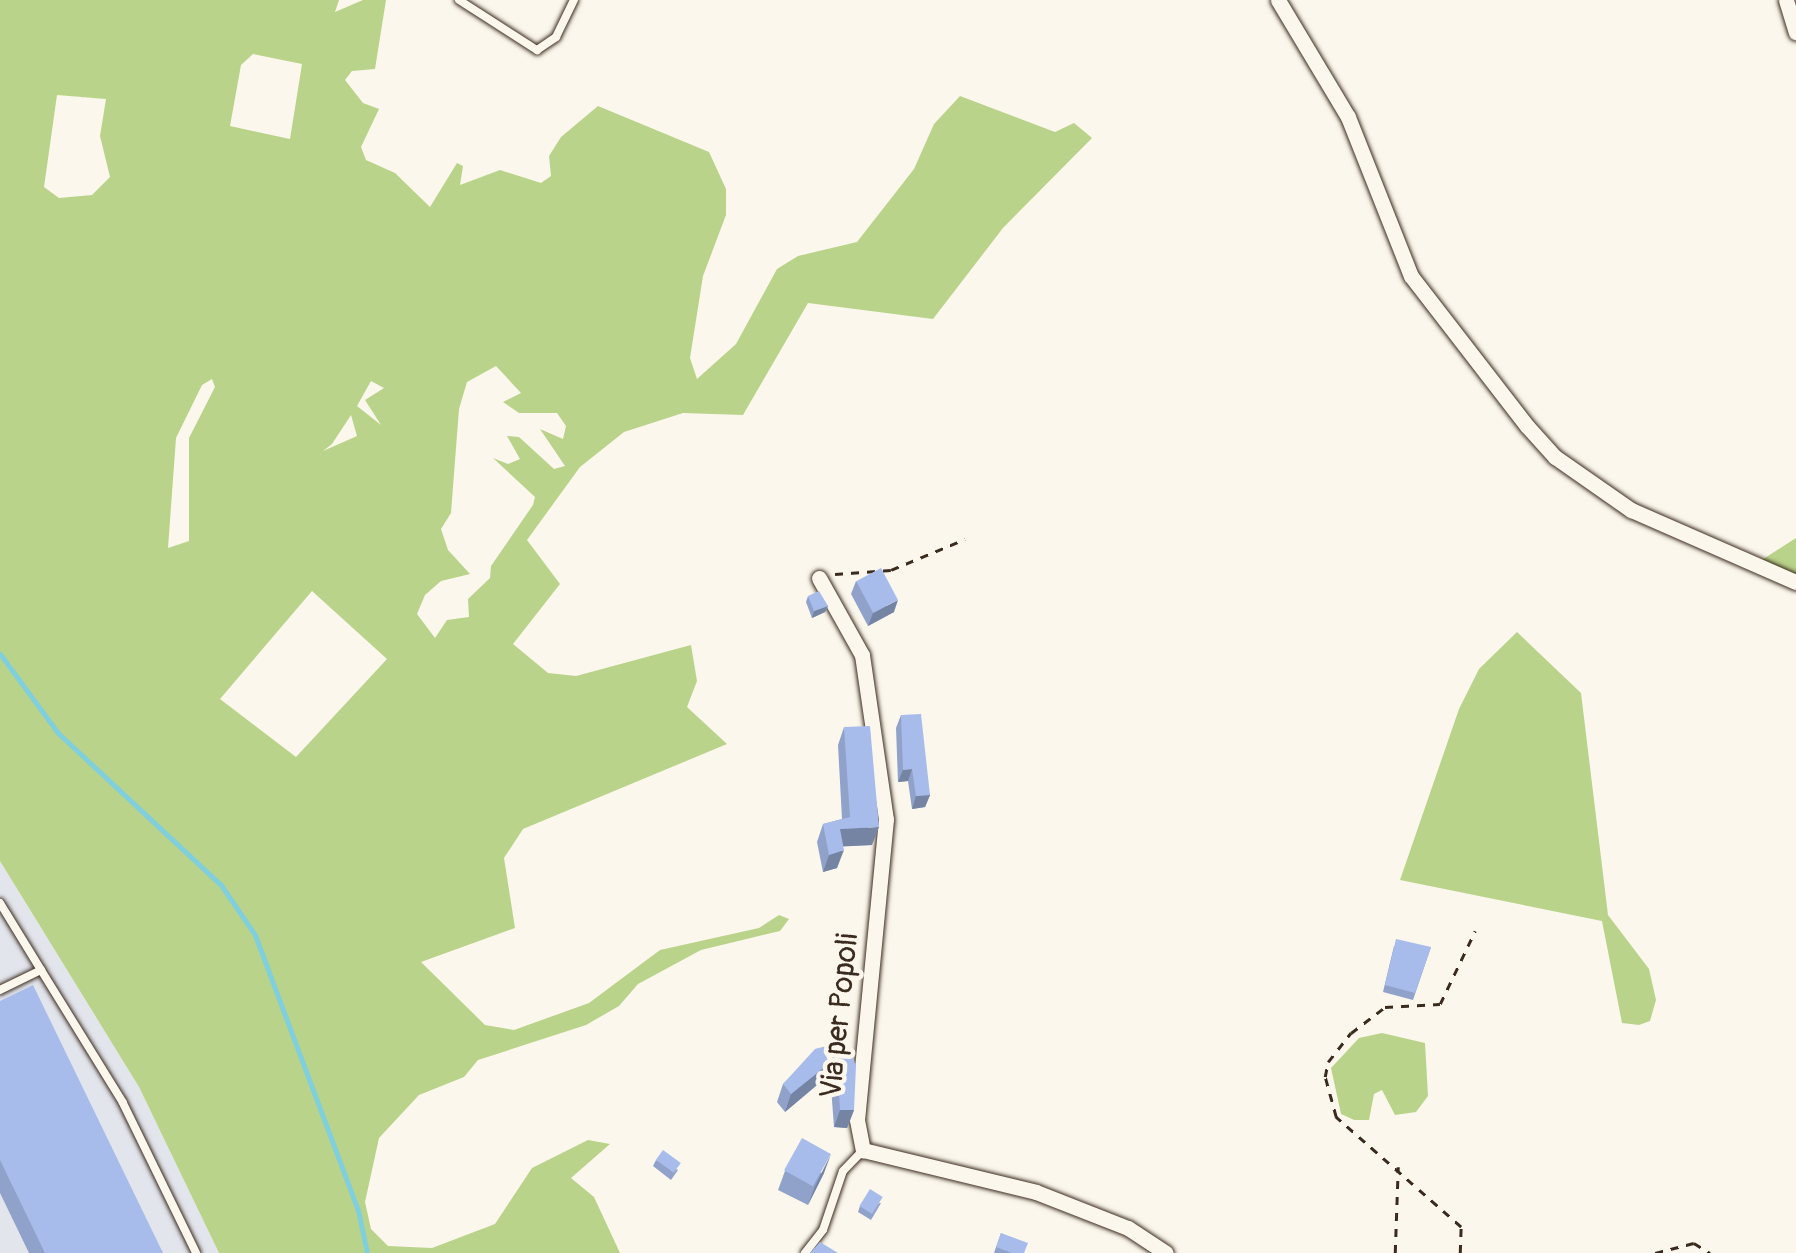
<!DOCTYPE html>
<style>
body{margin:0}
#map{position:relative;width:1796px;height:1253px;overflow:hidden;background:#fbf7ec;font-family:Pangolin,sans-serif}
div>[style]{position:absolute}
.built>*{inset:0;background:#e2e5ec}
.green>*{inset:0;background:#bad38a}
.stream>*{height:5px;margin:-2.5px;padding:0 2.5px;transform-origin:2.5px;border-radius:2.5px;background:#80cfdd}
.path>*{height:2.5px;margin-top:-1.25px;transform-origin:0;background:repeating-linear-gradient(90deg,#3b2a1e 0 8px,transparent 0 16px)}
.roads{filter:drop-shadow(0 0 2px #3b2a1e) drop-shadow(0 0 2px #3b2a1e)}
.service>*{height:8px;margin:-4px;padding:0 4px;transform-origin:4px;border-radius:4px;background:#fbf7ec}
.minor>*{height:15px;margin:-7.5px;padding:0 7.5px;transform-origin:7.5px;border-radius:7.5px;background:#fbf7ec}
.wall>*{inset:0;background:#90a2ca}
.shaded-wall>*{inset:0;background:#7684a4}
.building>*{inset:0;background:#a8bceb;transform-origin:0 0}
span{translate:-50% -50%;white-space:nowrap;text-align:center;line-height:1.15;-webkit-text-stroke:9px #fbf7ec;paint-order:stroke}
.street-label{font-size:30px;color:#3b2a1e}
</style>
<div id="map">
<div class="built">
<div style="clip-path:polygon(0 861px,139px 1087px,219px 1253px,0 1253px)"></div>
</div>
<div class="green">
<div style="clip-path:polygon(evenodd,0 0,339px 0,335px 12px,363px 0,386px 0,375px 69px,352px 71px,345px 80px,363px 103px,379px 109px,361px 147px,366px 160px,395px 173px,430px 207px,457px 163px,463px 166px,460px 185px,500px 170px,541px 183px,551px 176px,549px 156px,561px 137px,598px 106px,709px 152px,726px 189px,726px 215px,703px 276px,690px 358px,697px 379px,736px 344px,777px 269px,798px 256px,857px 242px,914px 169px,934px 124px,960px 96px,1055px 132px,1074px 123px,1092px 138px,1003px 228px,933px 319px,808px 303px,743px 415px,683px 413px,624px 432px,580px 467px,527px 540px,560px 584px,513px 644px,548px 673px,576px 676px,691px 645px,697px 681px,687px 707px,727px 744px,523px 829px,504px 858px,515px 928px,421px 962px,485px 1025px,514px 1030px,589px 1003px,660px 950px,759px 928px,779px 915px,789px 919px,780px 931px,701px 950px,638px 984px,619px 1006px,586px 1025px,478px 1060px,464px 1077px,419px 1095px,379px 1138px,365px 1202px,371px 1229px,388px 1246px,432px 1248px,495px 1224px,532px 1168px,588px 1140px,610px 1144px,571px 1178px,594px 1197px,620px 1253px,219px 1253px,139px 1087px,0 861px,0 0,253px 54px,302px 64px,290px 139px,230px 126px,241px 65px,253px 54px,0 0,57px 95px,106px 99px,100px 136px,110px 177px,92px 195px,59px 198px,44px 187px,57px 95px,0 0,496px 366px,521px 393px,503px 402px,519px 413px,557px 413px,566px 426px,563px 439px,540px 429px,565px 466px,554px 469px,519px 437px,507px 436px,520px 459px,508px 464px,493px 458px,535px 497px,533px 505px,491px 566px,490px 578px,468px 599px,469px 617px,447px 620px,435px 638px,417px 614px,425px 595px,441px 581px,470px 574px,448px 550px,441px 529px,451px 513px,459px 409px,467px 382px,496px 366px,0 0,212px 379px,215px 387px,189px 438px,189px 541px,168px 548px,176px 438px,202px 385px,212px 379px,0 0,371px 381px,384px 388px,365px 400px,381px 425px,357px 406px,371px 381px,0 0,351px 415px,357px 436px,323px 451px,332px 444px,351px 415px,0 0,312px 591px,387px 659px,296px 757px,220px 699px,312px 591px)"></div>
<div style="clip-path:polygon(1796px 538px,1796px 577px,1757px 563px)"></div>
<div style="clip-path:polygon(1517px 632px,1581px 693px,1608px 915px,1649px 969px,1656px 1000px,1650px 1021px,1639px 1025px,1622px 1023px,1602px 921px,1400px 880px,1459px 709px,1479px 669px)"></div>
<div style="clip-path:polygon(1382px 1033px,1425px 1043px,1428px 1096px,1416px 1112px,1395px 1115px,1382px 1090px,1374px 1094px,1369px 1120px,1354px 1120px,1341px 1114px,1331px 1068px,1359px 1038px)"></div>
</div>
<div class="stream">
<div style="left:0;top:654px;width:98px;rotate:53.7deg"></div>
<div style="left:58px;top:733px;width:223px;rotate:43deg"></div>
<div style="left:221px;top:885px;width:60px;rotate:55.8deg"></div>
<div style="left:255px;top:935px;width:294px;rotate:69.5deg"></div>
<div style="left:358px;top:1210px;width:44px;rotate:78.2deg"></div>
</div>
<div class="path">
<div style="left:835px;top:574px;width:56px;rotate:-4.1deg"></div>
<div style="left:891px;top:570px;width:80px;rotate:-22.7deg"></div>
<div style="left:1395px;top:1253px;width:86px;rotate:-88deg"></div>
<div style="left:1460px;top:1253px;width:26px;rotate:-88deg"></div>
<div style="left:1461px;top:1227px;width:167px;rotate:-138.7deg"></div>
<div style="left:1336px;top:1117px;width:41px;rotate:-105.4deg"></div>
<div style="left:1325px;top:1077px;width:15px;rotate:-79deg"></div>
<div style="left:1328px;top:1062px;width:37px;rotate:-52deg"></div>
<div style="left:1351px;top:1033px;width:43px;rotate:-37.4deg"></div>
<div style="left:1385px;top:1007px;width:55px;rotate:-3.1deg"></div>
<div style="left:1440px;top:1004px;width:81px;rotate:-64.4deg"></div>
<div style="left:1655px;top:1253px;width:40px;rotate:-14.4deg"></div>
<div style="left:1694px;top:1243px;width:19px;rotate:32deg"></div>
</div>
<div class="roads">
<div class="service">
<div style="left:459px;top:0;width:93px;rotate:32.7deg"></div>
<div style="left:537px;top:50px;width:23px;rotate:-34deg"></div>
<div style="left:556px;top:37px;width:41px;rotate:-64.1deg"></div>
<div style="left:0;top:903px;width:79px;rotate:58.5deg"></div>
<div style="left:41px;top:970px;width:46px;rotate:154deg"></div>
<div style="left:41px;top:970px;width:156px;rotate:58.3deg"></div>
<div style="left:123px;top:1103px;width:167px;rotate:64deg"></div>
<div style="left:805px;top:1253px;width:29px;rotate:-52deg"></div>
<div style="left:823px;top:1230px;width:62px;rotate:-71.3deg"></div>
<div style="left:843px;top:1171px;width:29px;rotate:-46deg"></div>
</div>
<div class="minor">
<div style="left:1278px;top:0;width:136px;rotate:59.1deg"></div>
<div style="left:1348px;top:117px;width:171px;rotate:68.4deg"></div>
<div style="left:1411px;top:276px;width:190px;rotate:52.3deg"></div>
<div style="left:1527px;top:426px;width:42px;rotate:47.9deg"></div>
<div style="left:1555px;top:457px;width:93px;rotate:34.9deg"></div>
<div style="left:1631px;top:510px;width:180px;rotate:23.6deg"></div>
<div style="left:1786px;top:0;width:34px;rotate:73deg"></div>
<div style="left:819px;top:578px;width:88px;rotate:60.8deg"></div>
<div style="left:862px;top:655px;width:166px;rotate:81.7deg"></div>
<div style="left:886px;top:819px;width:302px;rotate:95.5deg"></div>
<div style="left:857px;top:1120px;width:31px;rotate:79deg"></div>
<div style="left:863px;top:1150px;width:178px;rotate:13.6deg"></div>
<div style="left:1036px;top:1192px;width:99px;rotate:21.4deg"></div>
<div style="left:1128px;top:1228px;width:45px;rotate:33.3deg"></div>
</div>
</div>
<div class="wall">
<div style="clip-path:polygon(856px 581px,894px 612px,868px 626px,851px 594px)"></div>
<div style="clip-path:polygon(808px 596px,828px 606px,825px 612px,812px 618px,806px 602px)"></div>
<div style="clip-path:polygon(901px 715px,930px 795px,925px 807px,912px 809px,908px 781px,898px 782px,896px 728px)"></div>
<div style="clip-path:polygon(844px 727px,872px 845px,843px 846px,837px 868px,823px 872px,817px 842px,823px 824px,842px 819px,838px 745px)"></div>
<div style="clip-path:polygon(1394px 946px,1431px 947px,1413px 1000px,1383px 992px)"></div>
<div style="clip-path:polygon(0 1001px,163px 1253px,29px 1253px,0 1193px)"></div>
<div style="clip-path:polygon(832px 1033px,854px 1110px,847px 1128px,834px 1127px,830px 1074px,785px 1112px,777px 1102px,783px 1084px,827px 1046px)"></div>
<div style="clip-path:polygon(656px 1160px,678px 1170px,671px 1180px,653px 1166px)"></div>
<div style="clip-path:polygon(785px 1171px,824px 1173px,808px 1205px,778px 1190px)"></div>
<div style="clip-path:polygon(881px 1203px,871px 1220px,858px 1212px,860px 1206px)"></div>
<div style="clip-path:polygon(1001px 1233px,1024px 1253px,994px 1253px)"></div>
</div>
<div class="shaded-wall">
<div style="clip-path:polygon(898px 600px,894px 612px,868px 626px,873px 613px)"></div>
<div style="clip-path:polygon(828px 606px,825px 612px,812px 618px,814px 611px)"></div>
<div style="clip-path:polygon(912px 769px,908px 781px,898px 782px,903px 770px)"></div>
<div style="clip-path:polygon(930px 795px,925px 807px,912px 809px,916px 796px)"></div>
<div style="clip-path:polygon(879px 827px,872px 845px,833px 847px,840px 829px)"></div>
<div style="clip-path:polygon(844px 850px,837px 868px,823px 872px,829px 855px)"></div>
<div style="clip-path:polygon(837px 1057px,830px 1074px,785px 1112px,791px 1094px)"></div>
<div style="clip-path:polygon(840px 1110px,854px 1110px,847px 1128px,834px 1127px)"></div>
<div style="clip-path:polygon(831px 1154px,824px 1173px,808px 1205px,815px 1186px)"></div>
</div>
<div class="building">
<div style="left:881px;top:568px;width:36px;height:28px;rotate:62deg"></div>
<div style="clip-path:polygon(819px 591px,828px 606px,814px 611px,808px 596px)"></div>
<div style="clip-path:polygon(921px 714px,930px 795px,916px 796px,912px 769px,903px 770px,901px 715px)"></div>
<div style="clip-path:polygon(870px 726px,879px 827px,840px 829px,844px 850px,829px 855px,823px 824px,850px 817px,844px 727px)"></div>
<div style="clip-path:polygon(1396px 939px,1431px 947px,1415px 993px,1385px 985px)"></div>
<div style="clip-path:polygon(33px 985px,163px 1253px,45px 1253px,0 1160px,0 1001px)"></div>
<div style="clip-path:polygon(832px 1033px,849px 1047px,856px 1066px,854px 1110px,840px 1110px,837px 1057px,791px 1094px,783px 1084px,815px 1049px,834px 1044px)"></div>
<div style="left:802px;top:1138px;width:33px;height:37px;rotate:29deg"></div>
<div style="left:663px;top:1150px;width:22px;height:12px;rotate:36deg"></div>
<div style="left:870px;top:1189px;width:15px;height:20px;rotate:32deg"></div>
<div style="clip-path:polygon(1001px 1233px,1028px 1243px,1024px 1253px,1012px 1253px,996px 1247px)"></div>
<div style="clip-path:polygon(820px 1242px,838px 1253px,810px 1253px)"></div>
</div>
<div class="street-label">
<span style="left:840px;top:1016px;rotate:-84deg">Via per Popoli</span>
</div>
</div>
